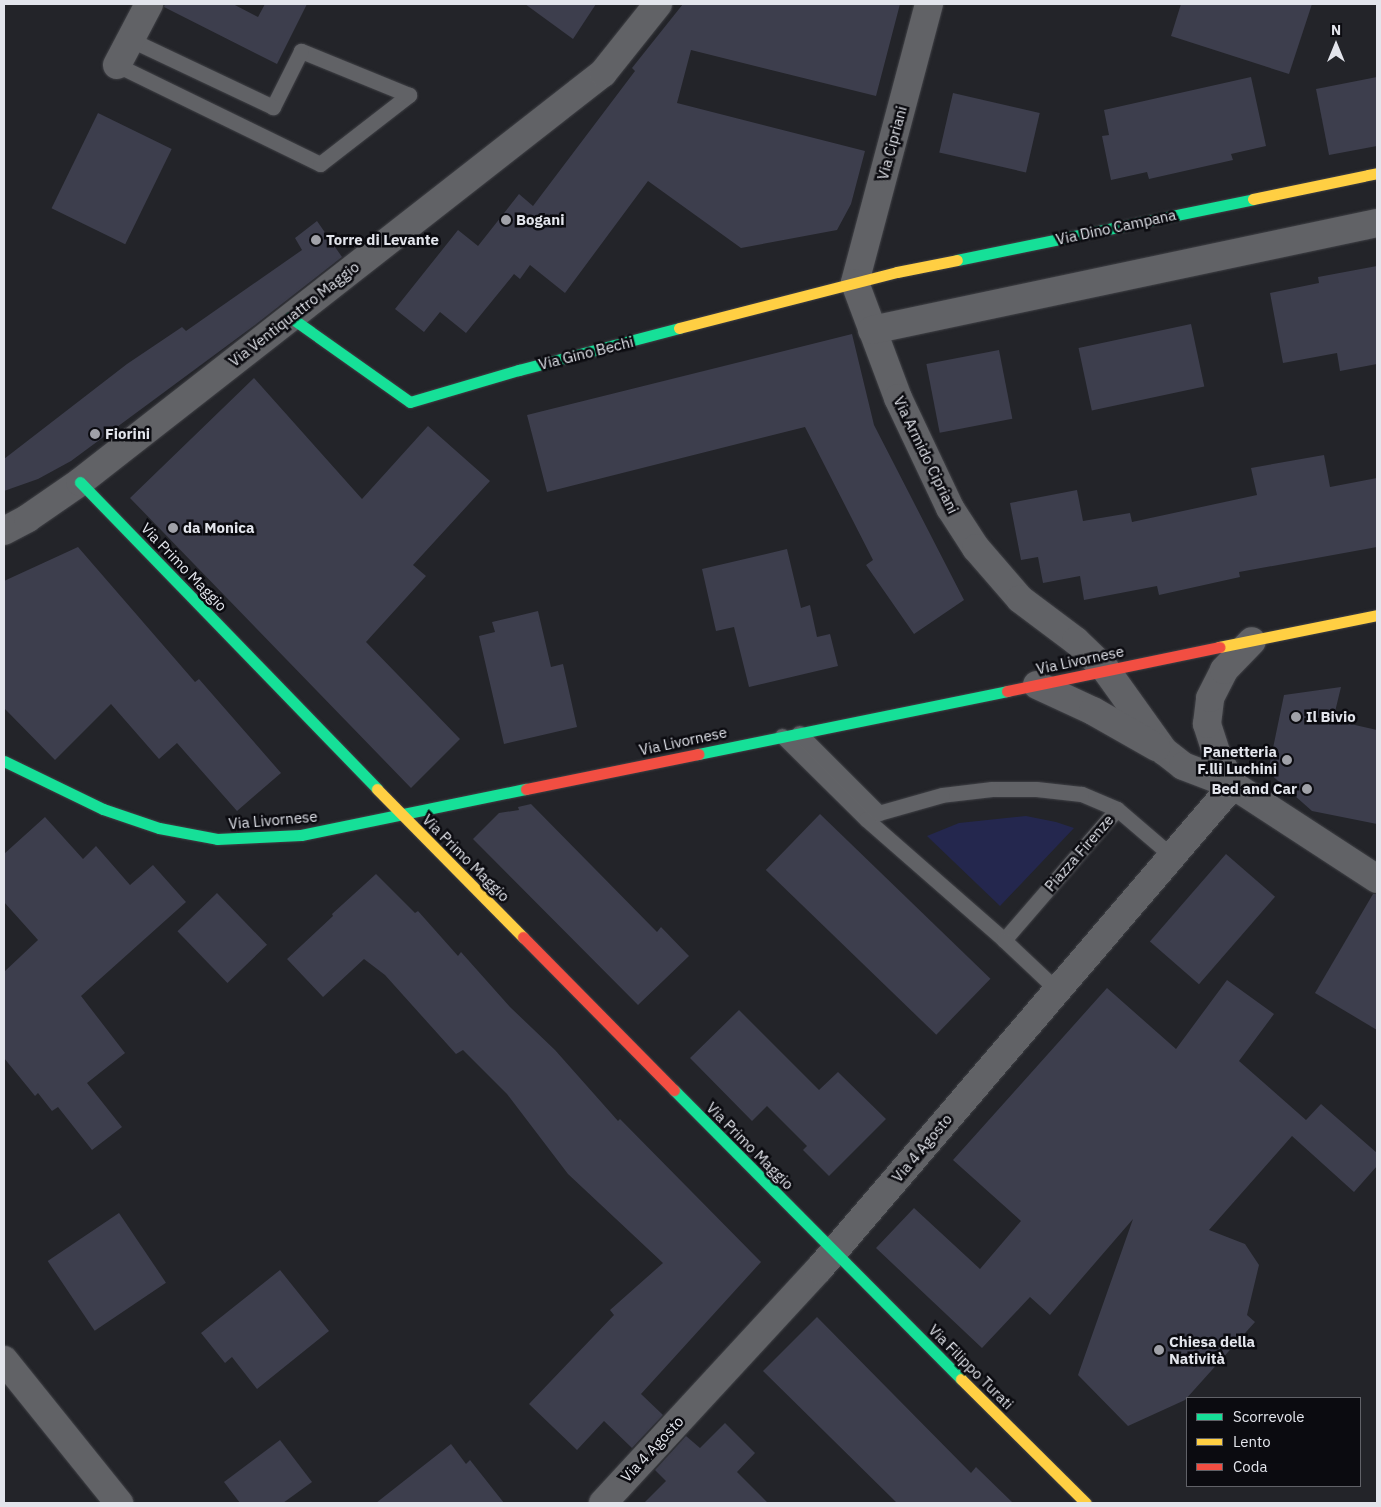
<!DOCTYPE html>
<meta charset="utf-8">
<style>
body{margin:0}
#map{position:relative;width:1381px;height:1507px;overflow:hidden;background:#232429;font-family:"IBM Plex Sans",sans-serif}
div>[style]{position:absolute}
.green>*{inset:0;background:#24274e}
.building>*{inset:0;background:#3d3e4d;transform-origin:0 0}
.roads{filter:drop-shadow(0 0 1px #404146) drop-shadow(0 0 1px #404146)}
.lane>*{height:15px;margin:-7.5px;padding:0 7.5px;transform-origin:7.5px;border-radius:7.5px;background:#616266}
.street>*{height:28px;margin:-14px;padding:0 14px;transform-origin:14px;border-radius:14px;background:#616266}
.fast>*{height:11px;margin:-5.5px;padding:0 5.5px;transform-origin:5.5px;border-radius:5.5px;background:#16e098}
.slow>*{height:11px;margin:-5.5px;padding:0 5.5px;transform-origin:5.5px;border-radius:5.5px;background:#ffcf43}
.jam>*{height:11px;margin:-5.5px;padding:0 5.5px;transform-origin:5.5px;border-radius:5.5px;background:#f24e42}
.dots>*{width:14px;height:14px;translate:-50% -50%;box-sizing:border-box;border:2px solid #0b0b10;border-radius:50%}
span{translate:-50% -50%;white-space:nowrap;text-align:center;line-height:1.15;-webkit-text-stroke:5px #0b0b10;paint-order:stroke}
.street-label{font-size:15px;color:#e3e5ec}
.poi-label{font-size:15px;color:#e3e5ec;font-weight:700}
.left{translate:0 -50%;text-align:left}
.right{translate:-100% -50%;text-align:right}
.frame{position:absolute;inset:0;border:5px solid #e3e5ec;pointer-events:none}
.legend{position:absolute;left:1186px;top:1397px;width:175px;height:90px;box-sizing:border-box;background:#0b0b10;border:1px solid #616268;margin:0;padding:6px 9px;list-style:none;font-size:15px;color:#e3e5ec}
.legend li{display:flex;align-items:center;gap:10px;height:25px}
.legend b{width:25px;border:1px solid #616268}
.north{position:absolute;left:1311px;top:20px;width:50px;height:50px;-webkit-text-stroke:4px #0b0b10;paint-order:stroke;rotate:0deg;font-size:14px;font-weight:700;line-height:20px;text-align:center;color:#e3e5ec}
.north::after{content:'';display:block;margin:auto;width:18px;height:22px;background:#e3e5ec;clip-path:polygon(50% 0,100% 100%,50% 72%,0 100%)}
</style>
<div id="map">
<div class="green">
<div style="clip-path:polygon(1026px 816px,1056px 822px,1074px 828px,1000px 906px,927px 836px,959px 823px)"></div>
</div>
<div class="building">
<div style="clip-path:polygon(165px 4px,233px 4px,258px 17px,265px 4px,307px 4px,277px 64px,164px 7px)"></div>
<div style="clip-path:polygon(525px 4px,596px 4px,573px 39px)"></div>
<div style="clip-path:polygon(683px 4px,900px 4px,876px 96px,691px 50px,677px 103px,865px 151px,851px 204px,837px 230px,741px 248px,648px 181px,565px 293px,530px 265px,520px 279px,514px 274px,466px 333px,440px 312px,424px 332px,395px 309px,458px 230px,478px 246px,519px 194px,533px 206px,635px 71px,632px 68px)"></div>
<div style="clip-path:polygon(1181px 4px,1312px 4px,1289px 74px,1171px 36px)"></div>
<div style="clip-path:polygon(1251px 77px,1266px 146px,1231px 154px,1233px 160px,1149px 179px,1147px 172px,1111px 180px,1102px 136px,1109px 135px,1104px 110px)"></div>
<div style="clip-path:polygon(1377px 77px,1377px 146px,1329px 155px,1316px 89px)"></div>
<div style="left:953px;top:93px;width:89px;height:61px;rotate:13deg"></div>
<div style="left:98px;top:113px;width:82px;height:106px;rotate:26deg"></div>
<div style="clip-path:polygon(317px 221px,342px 257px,255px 325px,71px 461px,38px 479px,4px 491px,4px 459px,127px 364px,182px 327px,186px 331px,302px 250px,295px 238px)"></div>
<div style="clip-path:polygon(1377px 266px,1377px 364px,1340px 371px,1337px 353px,1283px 363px,1270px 293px,1319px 283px,1318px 277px)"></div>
<div style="left:1191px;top:324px;width:64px;height:115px;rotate:78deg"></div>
<div style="clip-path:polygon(852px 334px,874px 425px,964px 600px,914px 634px,866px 565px,873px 560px,805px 427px,547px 492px,527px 415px)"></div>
<div style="left:999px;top:350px;width:70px;height:74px;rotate:79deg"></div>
<div style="clip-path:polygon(254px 378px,362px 499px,428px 426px,490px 481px,413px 565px,426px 576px,366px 642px,460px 739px,411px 788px,130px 498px)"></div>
<div style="clip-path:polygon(1324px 455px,1330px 487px,1377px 478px,1377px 547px,1239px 572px,1240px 577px,1159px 595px,1157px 586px,1084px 600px,1080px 576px,1043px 583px,1038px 557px,1021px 560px,1010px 503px,1077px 490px,1083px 521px,1130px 513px,1132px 522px,1257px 495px,1251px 468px)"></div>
<div style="clip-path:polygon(78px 547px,195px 682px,199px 679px,281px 773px,237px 811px,177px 743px,159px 759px,111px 704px,55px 760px,4px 708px,4px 581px)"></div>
<div style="clip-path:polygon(787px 549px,801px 608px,810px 605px,817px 637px,830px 634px,838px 666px,749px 687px,734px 627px,716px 631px,702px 569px)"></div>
<div style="clip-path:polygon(538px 611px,551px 667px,563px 664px,577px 727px,504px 744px,479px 636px,495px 632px,492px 622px)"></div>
<div style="clip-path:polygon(1341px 687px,1333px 720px,1377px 730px,1377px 824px,1312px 811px,1268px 772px,1284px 695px)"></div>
<div style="clip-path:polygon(531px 804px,657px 932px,661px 927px,689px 956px,638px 1005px,473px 839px,499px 813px,519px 810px,518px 807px)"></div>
<div style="left:820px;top:814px;width:237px;height:78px;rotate:44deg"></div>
<div style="clip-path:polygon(45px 817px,83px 859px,96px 846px,130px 885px,153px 865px,186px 902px,81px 996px,125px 1053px,87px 1083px,122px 1127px,92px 1150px,58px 1107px,52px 1111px,38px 1093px,35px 1096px,4px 1058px,4px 972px,38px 940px,4px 902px,4px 854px)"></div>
<div style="left:1226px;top:854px;width:65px;height:116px;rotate:41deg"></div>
<div style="clip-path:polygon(376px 874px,415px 913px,418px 911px,458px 956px,461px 952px,510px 1007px,555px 1050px,618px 1121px,620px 1119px,761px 1262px,641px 1394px,663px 1415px,632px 1448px,604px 1421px,577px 1450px,529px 1404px,614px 1315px,610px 1310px,663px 1263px,568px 1174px,507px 1094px,463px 1050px,456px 1054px,385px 975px,364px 959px,323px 997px,287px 959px,333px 916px,332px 914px)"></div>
<div style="left:217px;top:893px;width:72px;height:55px;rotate:46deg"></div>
<div style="clip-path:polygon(1373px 894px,1377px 894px,1377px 1030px,1315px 993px)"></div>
<div style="clip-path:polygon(1227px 980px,1274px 1014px,1239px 1061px,1306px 1120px,1321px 1104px,1377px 1153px,1377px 1166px,1354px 1192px,1292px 1136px,1209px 1230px,1245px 1244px,1259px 1265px,1247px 1315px,1255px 1322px,1185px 1400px,1128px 1426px,1078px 1375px,1133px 1219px,1050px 1315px,1030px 1297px,982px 1348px,876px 1248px,914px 1208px,980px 1269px,1021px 1221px,953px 1160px,1107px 988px,1176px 1049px)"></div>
<div style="clip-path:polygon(739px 1010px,819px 1090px,838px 1072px,886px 1119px,829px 1176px,803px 1150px,807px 1146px,767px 1106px,752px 1121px,690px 1058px)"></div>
<div style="left:119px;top:1213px;width:84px;height:86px;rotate:56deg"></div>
<div style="clip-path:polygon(280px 1270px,329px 1331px,257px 1389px,232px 1357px,225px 1363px,201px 1333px)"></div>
<div style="clip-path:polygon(817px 1317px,971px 1473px,976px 1467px,1013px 1503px,897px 1503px,763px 1371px)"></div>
<div style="clip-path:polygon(725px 1423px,755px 1453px,737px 1472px,768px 1503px,644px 1503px,666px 1481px,655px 1470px,686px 1436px,700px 1448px)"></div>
<div style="clip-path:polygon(280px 1440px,312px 1482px,283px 1503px,240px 1503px,224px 1482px)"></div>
<div style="clip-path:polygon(451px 1444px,466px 1464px,470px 1460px,504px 1503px,376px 1503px)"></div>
</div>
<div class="roads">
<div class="lane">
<div style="left:117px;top:65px;width:226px;rotate:26deg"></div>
<div style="left:320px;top:164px;width:113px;rotate:-37.8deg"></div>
<div style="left:409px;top:95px;width:117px;rotate:-157.8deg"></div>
<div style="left:301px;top:51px;width:63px;rotate:116.6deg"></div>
<div style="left:273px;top:107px;width:157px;rotate:-154.7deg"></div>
<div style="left:782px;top:736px;width:118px;rotate:44.7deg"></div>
<div style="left:866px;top:819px;width:184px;rotate:41.2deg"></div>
<div style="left:1004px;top:940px;width:173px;rotate:-49.2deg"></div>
<div style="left:1117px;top:809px;width:39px;rotate:-157deg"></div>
<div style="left:1081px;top:794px;width:45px;rotate:-173.7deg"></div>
<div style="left:1036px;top:789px;width:44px;rotate:180deg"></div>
<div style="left:992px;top:789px;width:50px;rotate:173.2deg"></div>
<div style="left:942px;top:795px;width:66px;rotate:164.1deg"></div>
<div style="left:879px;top:813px;width:113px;rotate:-135deg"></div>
<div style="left:1117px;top:809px;width:74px;rotate:40.6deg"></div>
<div style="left:1004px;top:940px;width:71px;rotate:43.3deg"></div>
</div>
<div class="street">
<div style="left:929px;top:4px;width:289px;rotate:104.9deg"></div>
<div style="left:855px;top:283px;width:123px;rotate:69.5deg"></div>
<div style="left:898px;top:398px;width:122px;rotate:64.7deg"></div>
<div style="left:950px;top:508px;width:48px;rotate:57deg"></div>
<div style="left:976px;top:548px;width:67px;rotate:49.2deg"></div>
<div style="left:1020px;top:599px;width:70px;rotate:36.9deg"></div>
<div style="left:1076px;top:641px;width:42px;rotate:44deg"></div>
<div style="left:1106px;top:670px;width:100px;rotate:54.4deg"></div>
<div style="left:1164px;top:751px;width:24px;rotate:38deg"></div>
<div style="left:1183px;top:766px;width:53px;rotate:20.8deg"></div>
<div style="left:1233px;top:785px;width:172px;rotate:33.1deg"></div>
<div style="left:117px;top:65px;width:69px;rotate:-62.3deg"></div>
<div style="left:872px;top:330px;width:516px;rotate:-11.96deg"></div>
<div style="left:4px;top:531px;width:27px;rotate:-28deg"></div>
<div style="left:28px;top:518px;width:63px;rotate:-34.7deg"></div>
<div style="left:80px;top:482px;width:664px;rotate:-38.03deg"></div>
<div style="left:603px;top:73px;width:88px;rotate:-51.4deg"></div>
<div style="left:1037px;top:685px;width:62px;rotate:24.9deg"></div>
<div style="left:1093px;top:711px;width:73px;rotate:29.7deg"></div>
<div style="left:1233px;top:785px;width:31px;rotate:-119deg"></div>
<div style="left:1218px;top:758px;width:36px;rotate:-108deg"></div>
<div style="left:1207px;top:724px;width:26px;rotate:-83deg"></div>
<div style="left:1210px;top:698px;width:31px;rotate:-63deg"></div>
<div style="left:1224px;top:670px;width:40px;rotate:-46deg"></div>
<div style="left:4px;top:1360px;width:184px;rotate:51.2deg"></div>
<div style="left:603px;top:1503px;width:318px;rotate:-47.3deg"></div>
<div style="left:819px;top:1269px;width:637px;rotate:-49.46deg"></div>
</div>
<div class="fast">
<div style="left:957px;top:260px;width:302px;rotate:-11.6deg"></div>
<div style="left:290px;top:317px;width:147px;rotate:35.3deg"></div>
<div style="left:410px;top:402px;width:114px;rotate:-16.4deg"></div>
<div style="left:519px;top:370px;width:165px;rotate:-14.7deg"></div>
<div style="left:80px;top:482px;width:427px;rotate:45.9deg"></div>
<div style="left:698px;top:754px;width:315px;rotate:-11.5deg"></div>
<div style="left:4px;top:761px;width:110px;rotate:25.9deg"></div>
<div style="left:103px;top:809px;width:59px;rotate:18.7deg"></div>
<div style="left:159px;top:828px;width:59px;rotate:10.7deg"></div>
<div style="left:217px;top:839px;width:84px;rotate:-2.7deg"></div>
<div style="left:301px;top:835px;width:230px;rotate:-11.6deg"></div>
<div style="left:674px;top:1090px;width:407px;rotate:45.2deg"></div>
</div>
<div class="slow">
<div style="left:1253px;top:199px;width:127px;rotate:-11.8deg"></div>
<div style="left:679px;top:328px;width:225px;rotate:-14.4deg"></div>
<div style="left:897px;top:272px;width:61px;rotate:-11.3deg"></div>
<div style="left:1219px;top:647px;width:161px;rotate:-11.4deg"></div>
<div style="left:377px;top:789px;width:208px;rotate:45.4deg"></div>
<div style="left:961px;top:1379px;width:176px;rotate:44.8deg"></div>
</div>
<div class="jam">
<div style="left:1007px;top:691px;width:217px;rotate:-11.7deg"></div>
<div style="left:526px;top:789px;width:176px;rotate:-11.5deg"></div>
<div style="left:523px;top:937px;width:215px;rotate:45.4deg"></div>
</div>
</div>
<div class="dots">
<div style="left:506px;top:220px;background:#a0a1a8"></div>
<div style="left:316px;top:240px;background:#a0a1a8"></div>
<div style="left:95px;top:434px;background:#a0a1a8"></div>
<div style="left:173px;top:528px;background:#a0a1a8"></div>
<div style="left:1296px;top:717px;background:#a0a1a8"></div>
<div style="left:1287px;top:760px;background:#a0a1a8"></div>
<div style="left:1307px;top:789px;background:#a0a1a8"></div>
<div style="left:1159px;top:1350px;background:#a0a1a8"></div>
</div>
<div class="street-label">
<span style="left:892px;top:143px;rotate:-75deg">Via Cipriani</span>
<span style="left:1116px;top:227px;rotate:-12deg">Via Dino Campana</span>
<span style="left:294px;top:314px;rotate:-38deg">Via Ventiquattro Maggio</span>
<span style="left:586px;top:353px;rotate:-14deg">Via Gino Bechi</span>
<span style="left:926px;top:455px;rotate:64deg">Via Armido Cipriani</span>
<span style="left:184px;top:567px;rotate:46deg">Via Primo Maggio</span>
<span style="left:1080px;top:660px;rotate:-12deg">Via Livornese</span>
<span style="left:683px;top:741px;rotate:-12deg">Via Livornese</span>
<span style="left:273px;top:820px;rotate:-5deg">Via Livornese</span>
<span style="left:1079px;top:853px;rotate:-49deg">Piazza Firenze</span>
<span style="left:466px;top:858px;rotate:45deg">Via Primo Maggio</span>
<span style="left:750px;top:1146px;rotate:45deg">Via Primo Maggio</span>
<span style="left:922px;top:1148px;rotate:-50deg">Via 4 Agosto</span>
<span style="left:971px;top:1367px;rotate:45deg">Via Filippo Turati</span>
<span style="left:652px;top:1449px;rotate:-47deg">Via 4 Agosto</span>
</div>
<div class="poi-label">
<span class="left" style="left:516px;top:220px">Bogani</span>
<span class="left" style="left:326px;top:240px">Torre di Levante</span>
<span class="left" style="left:105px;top:434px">Fiorini</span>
<span class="left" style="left:183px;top:528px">da Monica</span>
<span class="left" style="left:1306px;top:717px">Il Bivio</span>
<span class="right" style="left:1277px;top:760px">Panetteria<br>F.lli Luchini</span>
<span class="right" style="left:1297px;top:789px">Bed and Car</span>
<span class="left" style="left:1169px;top:1350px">Chiesa della<br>Natività</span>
</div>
<div class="frame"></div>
<ul class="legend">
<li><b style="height:6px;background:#16e098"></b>Scorrevole</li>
<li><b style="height:6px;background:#ffcf43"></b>Lento</li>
<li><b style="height:6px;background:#f24e42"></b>Coda</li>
</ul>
<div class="north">N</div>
</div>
